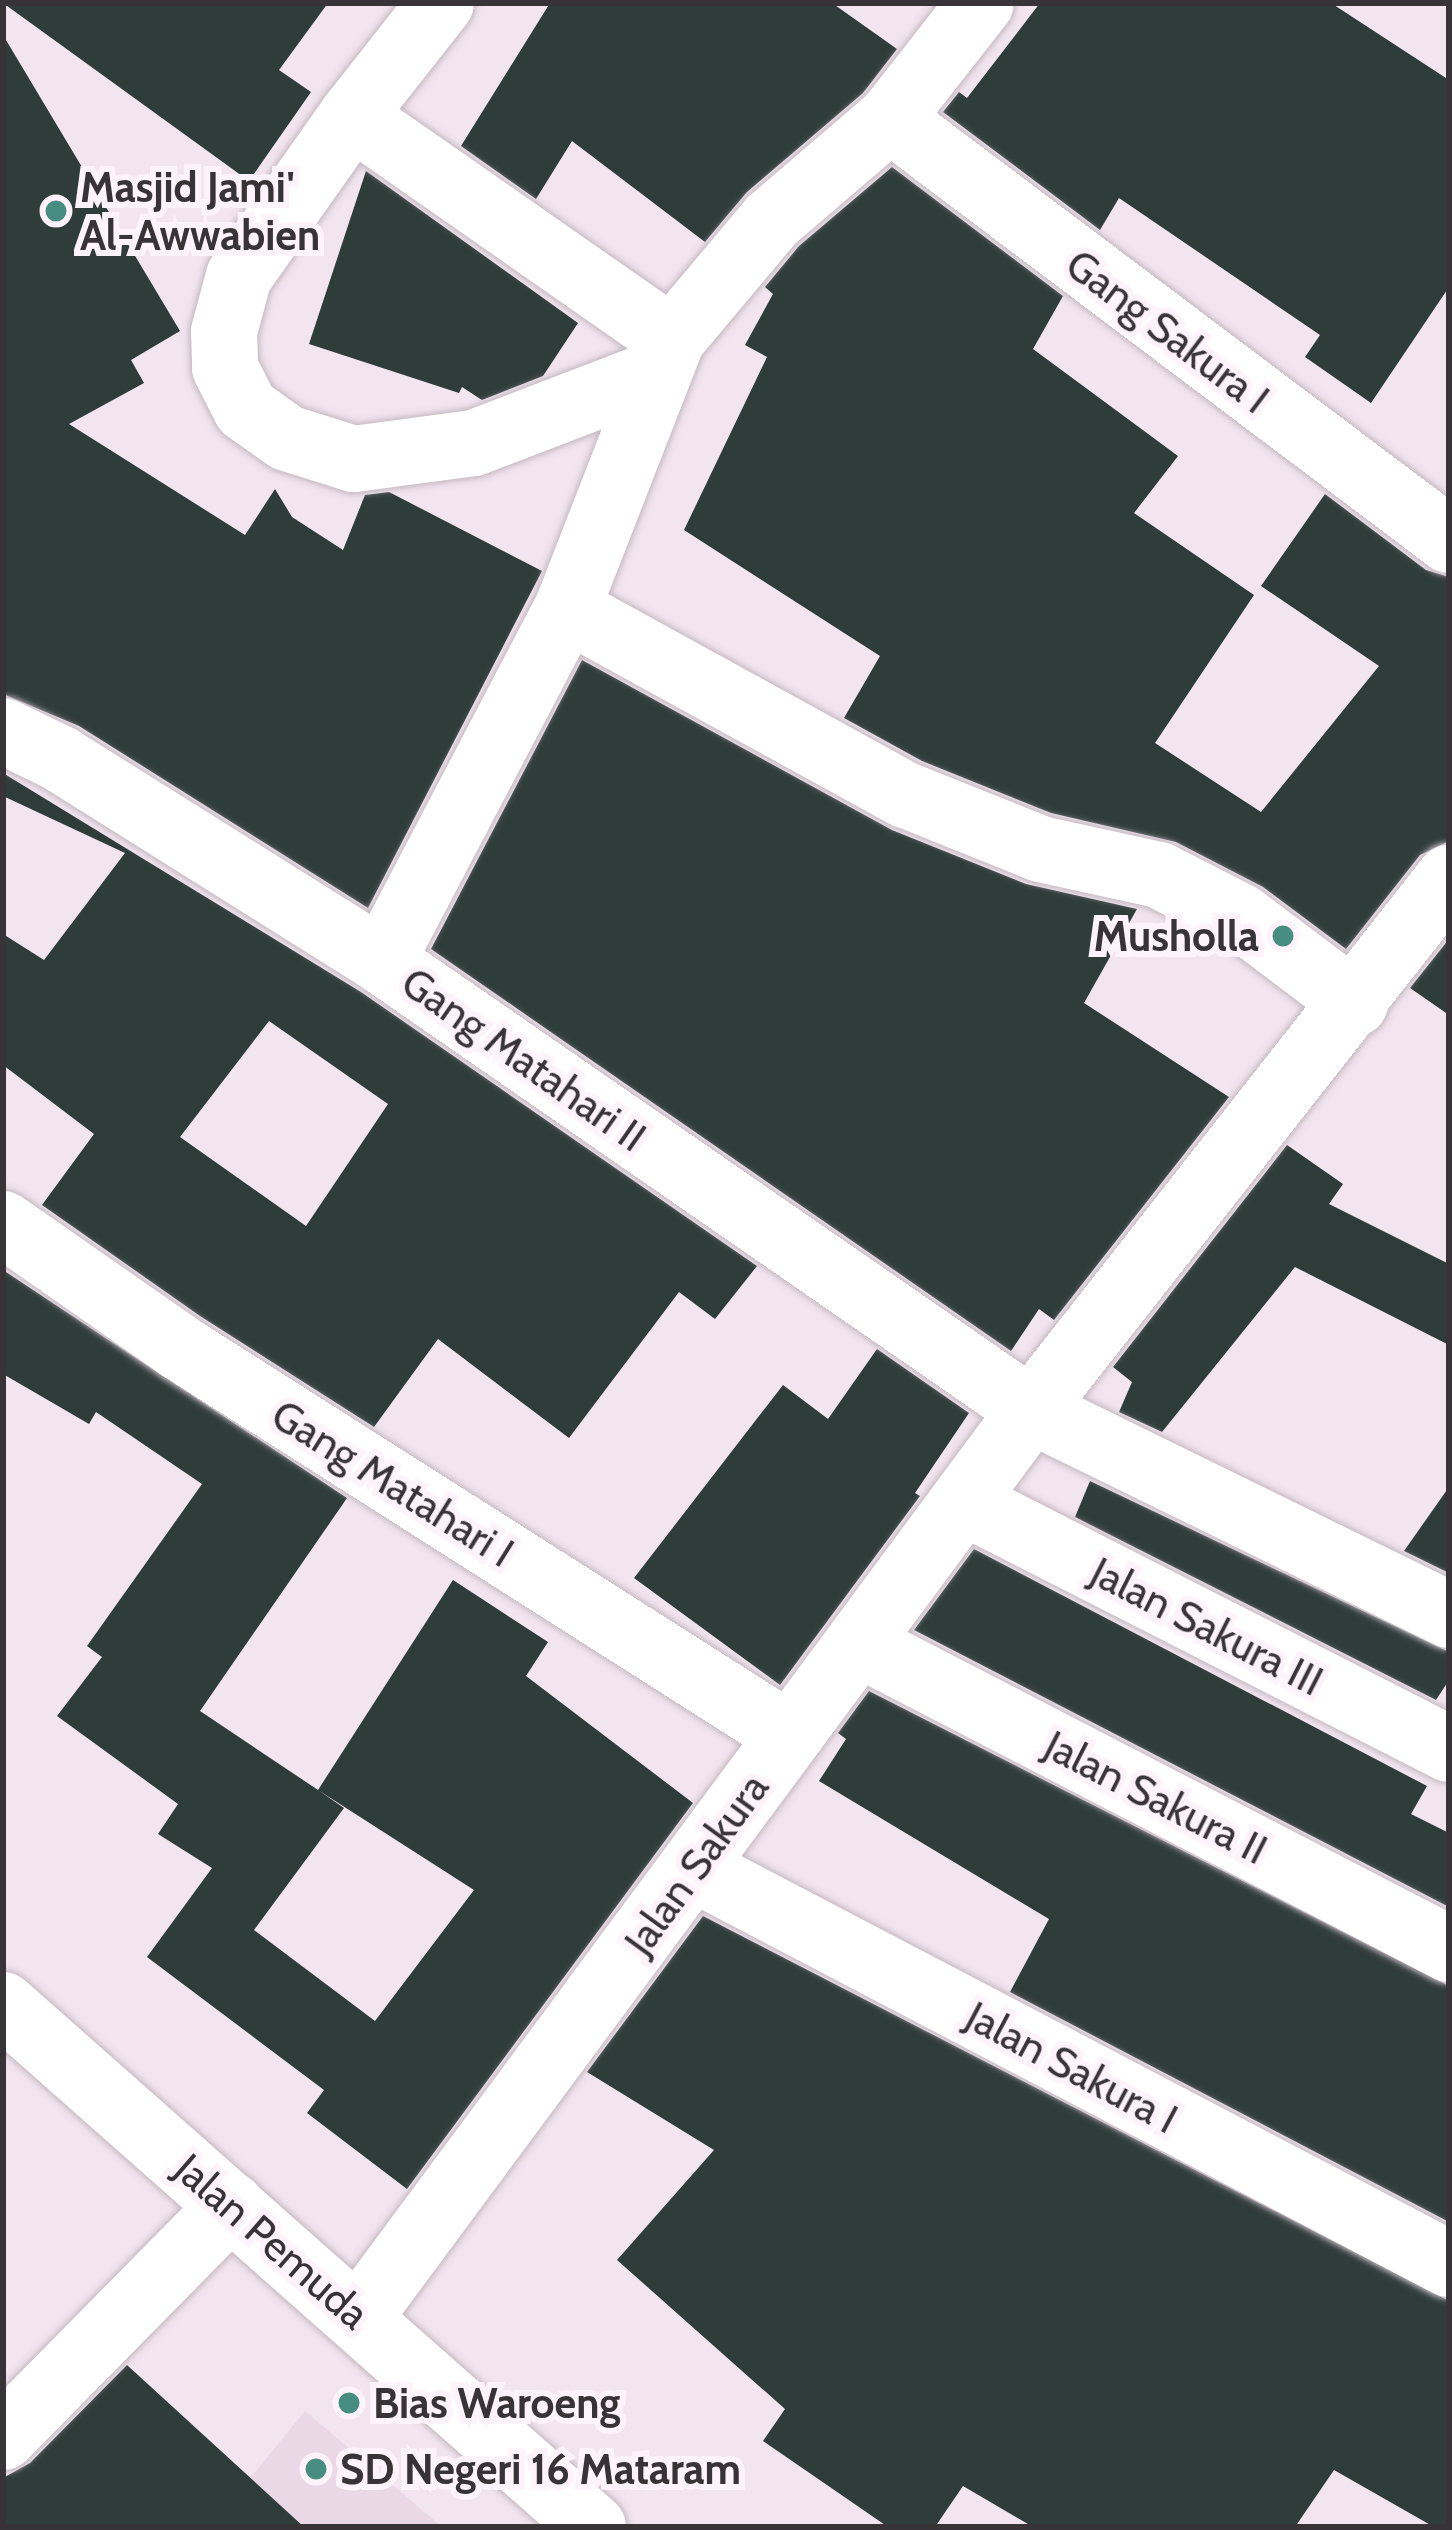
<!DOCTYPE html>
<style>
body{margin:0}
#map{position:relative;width:1452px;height:2530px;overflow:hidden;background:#f2e5ef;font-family:Cabin,sans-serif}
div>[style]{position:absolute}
.built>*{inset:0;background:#ebd8e6}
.building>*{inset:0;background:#2e3c3a}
.roads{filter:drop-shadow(0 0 3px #c4b8c1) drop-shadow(0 0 3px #c4b8c1)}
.minor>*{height:66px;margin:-33px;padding:0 33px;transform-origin:33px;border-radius:33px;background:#fff}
.tertiary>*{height:66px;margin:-33px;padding:0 33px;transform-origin:33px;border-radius:33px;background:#fff}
.dots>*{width:33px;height:33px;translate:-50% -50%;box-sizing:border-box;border:6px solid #fef3fb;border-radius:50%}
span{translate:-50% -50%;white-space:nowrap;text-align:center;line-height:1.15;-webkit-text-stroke:12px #fef3fb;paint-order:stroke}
.poi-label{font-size:42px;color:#383337;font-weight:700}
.left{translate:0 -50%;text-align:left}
.right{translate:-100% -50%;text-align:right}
.street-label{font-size:42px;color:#383337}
.frame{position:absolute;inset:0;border:6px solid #383337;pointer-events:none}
</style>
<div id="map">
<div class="built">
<div style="clip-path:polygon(305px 2411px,442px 2527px,210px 2527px)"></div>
</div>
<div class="building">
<div style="clip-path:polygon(3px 3px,328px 3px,279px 70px,311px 92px,249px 181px)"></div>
<div style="clip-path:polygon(550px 3px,832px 3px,897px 49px,863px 93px,747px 192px,705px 242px,572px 141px,536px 199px,461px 146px)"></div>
<div style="clip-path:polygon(1040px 3px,1331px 3px,1449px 80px,1449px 287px,1371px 403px,1305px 357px,1320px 335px,1119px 198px,1100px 230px,943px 112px,959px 92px,967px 98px)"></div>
<div style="clip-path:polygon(3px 35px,180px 331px,131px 360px,144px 383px,69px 424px,245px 535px,275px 489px,292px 517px,343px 550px,365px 495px,389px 492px,542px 571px,368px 908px,79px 726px,3px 694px)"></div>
<div style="clip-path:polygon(892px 167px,1063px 296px,1033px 349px,1178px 456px,1134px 513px,1254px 595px,1155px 743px,1261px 812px,1379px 666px,1261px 586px,1325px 494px,1426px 570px,1449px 577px,1449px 841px,1420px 855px,1346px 949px,1263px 887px,1176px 842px,1051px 813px,922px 761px,844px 718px,880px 656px,684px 530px,767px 357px,745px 345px,773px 294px,765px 287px,799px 246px)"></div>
<div style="clip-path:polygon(366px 171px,578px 323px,543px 376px,482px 400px,462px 387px,459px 393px,309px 344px)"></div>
<div style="clip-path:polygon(582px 660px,892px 830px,1026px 884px,1137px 909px,1084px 1003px,1229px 1097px,1054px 1320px,1039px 1309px,1011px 1351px,431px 949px)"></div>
<div style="clip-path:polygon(evenodd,3px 773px,361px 992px,757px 1266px,715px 1319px,679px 1292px,569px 1438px,438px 1339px,374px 1427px,200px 1316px,42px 1205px,94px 1134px,3px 1065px,3px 934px,44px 960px,125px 853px,3px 796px,3px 773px,269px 1021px,388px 1104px,306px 1226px,180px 1137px,269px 1021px)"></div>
<div style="clip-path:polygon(1449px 939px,1449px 1015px,1410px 988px)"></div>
<div style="clip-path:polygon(1287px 1145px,1343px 1184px,1329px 1204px,1449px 1264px,1449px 1345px,1295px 1267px,1162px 1432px,1119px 1412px,1132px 1382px,1113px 1367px)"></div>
<div style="clip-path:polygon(evenodd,3px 1270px,347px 1498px,200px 1711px,318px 1790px,453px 1580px,548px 1642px,526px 1676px,693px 1803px,407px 2189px,307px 2113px,324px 2090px,147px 1957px,212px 1868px,158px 1834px,178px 1804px,57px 1716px,102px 1657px,87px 1646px,202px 1484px,96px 1412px,89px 1424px,3px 1374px,3px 1270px,318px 1790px,474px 1890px,375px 2021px,254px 1930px,344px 1808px,318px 1790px)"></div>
<div style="clip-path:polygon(877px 1349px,969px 1413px,915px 1493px,920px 1496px,780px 1685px,634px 1578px,783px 1385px,828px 1419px)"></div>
<div style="clip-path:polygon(1090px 1481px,1449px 1652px,1449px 1680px,1436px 1700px,1075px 1517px)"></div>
<div style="clip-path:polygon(1449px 1487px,1449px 1573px,1404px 1551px)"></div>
<div style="clip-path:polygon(974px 1549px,1427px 1786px,1411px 1814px,1449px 1833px,1449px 1907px,914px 1630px)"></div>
<div style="clip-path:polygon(869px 1691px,1449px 1986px,1449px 2222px,1010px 1992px,1049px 1919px,819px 1781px,846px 1739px,838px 1733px)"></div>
<div style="clip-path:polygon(703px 1916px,1449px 2301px,1449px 2527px,1434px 2527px,1334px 2470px,1295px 2527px,1033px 2527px,963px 2486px,935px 2527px,888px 2527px,763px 2441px,785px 2409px,617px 2260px,714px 2150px,587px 2072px)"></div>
<div style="clip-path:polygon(127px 2365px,304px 2527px,3px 2527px,3px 2478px,30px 2463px)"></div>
</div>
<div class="roads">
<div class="minor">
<div style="left:441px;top:3px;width:144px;rotate:128.2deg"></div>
<div style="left:352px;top:116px;width:390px;rotate:34.9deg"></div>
<div style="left:352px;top:116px;width:196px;rotate:125.2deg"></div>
<div style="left:239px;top:276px;width:58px;rotate:105deg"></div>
<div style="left:224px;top:332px;width:36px;rotate:88deg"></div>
<div style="left:225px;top:368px;width:46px;rotate:62.9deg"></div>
<div style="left:246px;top:409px;width:50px;rotate:35.3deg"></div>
<div style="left:287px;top:438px;width:70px;rotate:17.4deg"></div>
<div style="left:354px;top:459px;width:121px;rotate:-7.6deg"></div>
<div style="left:474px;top:443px;width:193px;rotate:-21deg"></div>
<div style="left:890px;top:119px;width:700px;rotate:36.98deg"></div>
<div style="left:567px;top:609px;width:387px;rotate:28.8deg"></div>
<div style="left:906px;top:795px;width:144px;rotate:21.9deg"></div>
<div style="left:1040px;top:849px;width:122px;rotate:12.3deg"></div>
<div style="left:1159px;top:875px;width:92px;rotate:27.1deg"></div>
<div style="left:1241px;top:917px;width:143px;rotate:37deg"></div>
<div style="left:3px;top:731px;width:62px;rotate:25.7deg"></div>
<div style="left:59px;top:758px;width:381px;rotate:32.1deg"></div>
<div style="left:382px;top:961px;width:789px;rotate:34.68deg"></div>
<div style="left:1031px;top:1410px;width:466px;rotate:26.1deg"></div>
<div style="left:382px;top:961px;width:398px;rotate:-62.3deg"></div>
<div style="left:567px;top:609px;width:290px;rotate:-68.7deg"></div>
<div style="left:672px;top:339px;width:155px;rotate:-50deg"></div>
<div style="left:772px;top:220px;width:155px;rotate:-40.6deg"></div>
<div style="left:890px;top:119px;width:147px;rotate:-51.9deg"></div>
<div style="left:3px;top:1224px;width:215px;rotate:34.9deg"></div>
<div style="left:179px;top:1347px;width:723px;rotate:32.46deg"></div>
<div style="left:964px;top:1502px;width:544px;rotate:26.99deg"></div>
<div style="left:863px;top:1646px;width:660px;rotate:27.34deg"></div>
<div style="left:695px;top:1869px;width:851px;rotate:27.65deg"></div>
<div style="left:359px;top:2317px;width:1129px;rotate:-53.47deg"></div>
<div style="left:1031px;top:1410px;width:677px;rotate:-51.84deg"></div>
<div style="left:3px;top:2437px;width:325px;rotate:-45.4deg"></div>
</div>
<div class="tertiary">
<div style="left:3px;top:2005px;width:788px;rotate:41.5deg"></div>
</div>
</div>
<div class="dots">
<div style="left:56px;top:211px;background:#488d82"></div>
<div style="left:1283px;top:936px;background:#488d82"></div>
<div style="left:349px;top:2403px;background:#488d82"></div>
<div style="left:316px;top:2469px;background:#488d82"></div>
</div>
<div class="poi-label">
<span class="left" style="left:80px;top:211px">Masjid Jami'<br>Al-Awwabien</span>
<span class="right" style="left:1259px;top:936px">Musholla</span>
<span class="left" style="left:373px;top:2403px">Bias Waroeng</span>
<span class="left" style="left:340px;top:2469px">SD Negeri 16 Mataram</span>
</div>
<div class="street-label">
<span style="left:1168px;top:331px;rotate:37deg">Gang Sakura I</span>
<span style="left:524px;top:1059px;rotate:35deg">Gang Matahari II</span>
<span style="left:393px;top:1483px;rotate:32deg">Gang Matahari I</span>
<span style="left:1207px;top:1626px;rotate:27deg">Jalan Sakura III</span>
<span style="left:1156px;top:1797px;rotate:27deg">Jalan Sakura II</span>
<span style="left:696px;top:1864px;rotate:-54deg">Jalan Sakura</span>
<span style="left:1072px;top:2067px;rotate:28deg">Jalan Sakura I</span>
<span style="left:272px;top:2241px;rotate:41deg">Jalan Pemuda</span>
</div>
<div class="frame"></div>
</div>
